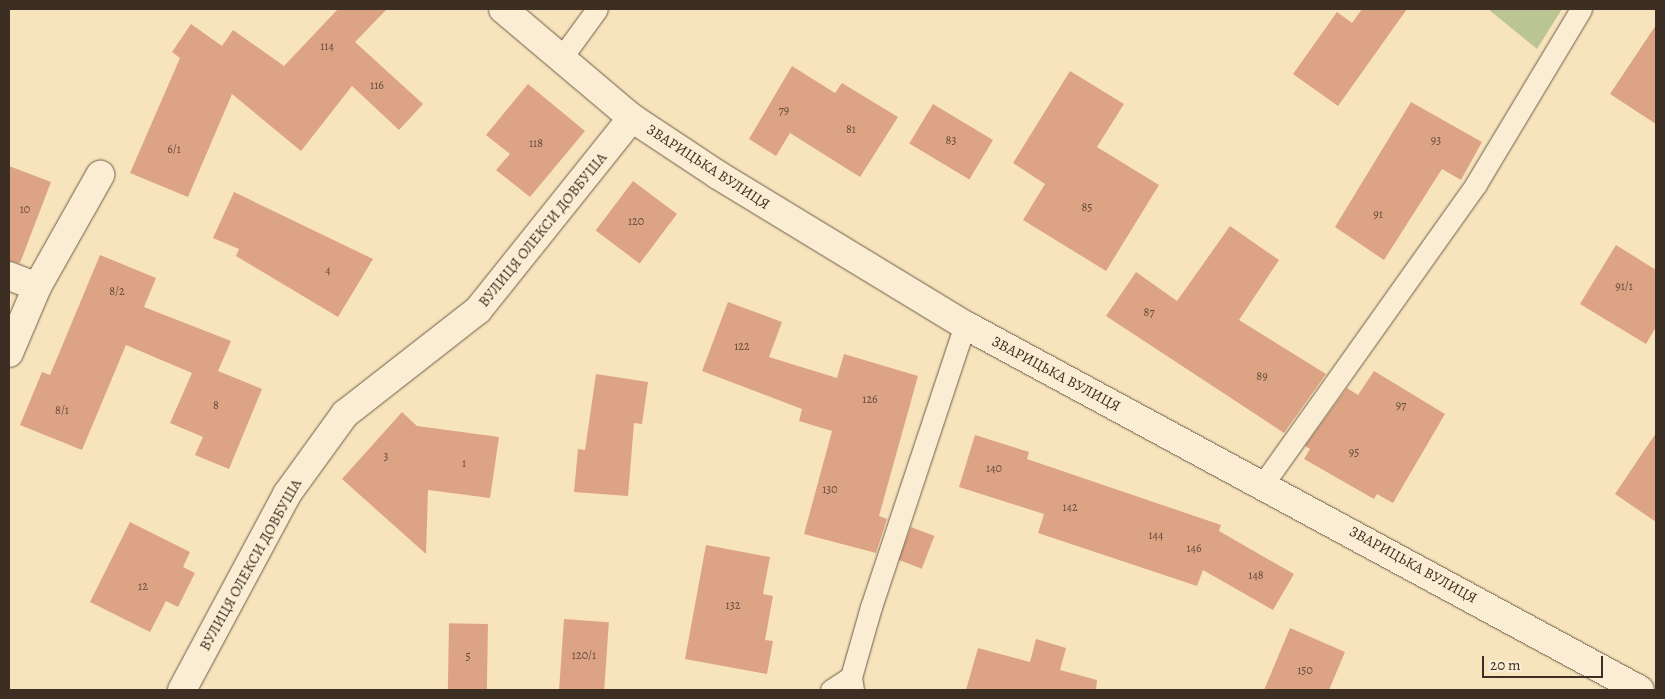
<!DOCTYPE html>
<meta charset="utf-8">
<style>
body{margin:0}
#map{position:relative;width:1665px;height:699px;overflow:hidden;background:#f8e4bc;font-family:Alegreya,serif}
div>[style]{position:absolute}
.green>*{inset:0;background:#bac593}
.building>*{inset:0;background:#dda385;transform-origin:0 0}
.roads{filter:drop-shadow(0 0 1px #6b5c48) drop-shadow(0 0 1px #6b5c48)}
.lane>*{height:21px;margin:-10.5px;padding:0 10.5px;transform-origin:10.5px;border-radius:10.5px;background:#faedd3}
.street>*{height:28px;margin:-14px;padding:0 14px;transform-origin:14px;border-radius:14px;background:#faedd3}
span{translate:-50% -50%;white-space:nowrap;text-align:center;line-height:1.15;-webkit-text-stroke:5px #faedd3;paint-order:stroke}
.number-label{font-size:12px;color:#644b3b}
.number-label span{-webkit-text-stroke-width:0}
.street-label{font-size:15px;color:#3c2e22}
.frame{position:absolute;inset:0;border:10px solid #3c2e22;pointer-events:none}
.scale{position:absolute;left:1482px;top:656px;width:121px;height:22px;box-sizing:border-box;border:2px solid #3c2e22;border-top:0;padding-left:6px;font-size:15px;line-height:18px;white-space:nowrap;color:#3c2e22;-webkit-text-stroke:4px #faedd3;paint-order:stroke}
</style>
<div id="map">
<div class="green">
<div style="clip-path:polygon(1488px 9px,1562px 9px,1537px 49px)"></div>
</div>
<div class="building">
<div style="clip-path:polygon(338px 9px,387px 9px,355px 42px,423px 104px,399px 130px,352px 86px,301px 151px,232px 94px,188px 197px,130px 173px,180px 58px,172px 52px,191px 24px,222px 46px,233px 30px,284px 66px)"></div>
<div style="clip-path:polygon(1362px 9px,1407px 9px,1338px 106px,1293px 74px,1337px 12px,1352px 23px)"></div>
<div style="clip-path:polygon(1656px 25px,1656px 124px,1610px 94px)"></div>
<div style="clip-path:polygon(792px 66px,835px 93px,842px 83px,898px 117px,860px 177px,790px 133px,776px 156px,749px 139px)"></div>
<div style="clip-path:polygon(1070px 71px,1124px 104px,1097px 147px,1159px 185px,1106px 271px,1023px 220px,1045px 184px,1013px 163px)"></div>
<div style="clip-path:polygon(528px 84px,585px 131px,530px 197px,496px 170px,510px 154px,486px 135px)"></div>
<div style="clip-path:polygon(1411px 102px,1482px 142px,1461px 180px,1442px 169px,1384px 260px,1335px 227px)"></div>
<div style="left:933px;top:104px;width:70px;height:46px;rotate:31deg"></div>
<div style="clip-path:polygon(9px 166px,51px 182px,20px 263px,9px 261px)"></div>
<div style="left:633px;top:181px;width:55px;height:62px;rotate:37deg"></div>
<div style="clip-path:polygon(234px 192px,373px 259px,338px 317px,236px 256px,239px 249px,213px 238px)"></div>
<div style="clip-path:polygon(1230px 226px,1279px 260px,1239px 320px,1326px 374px,1284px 433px,1106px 316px,1136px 272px,1177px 301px)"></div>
<div style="clip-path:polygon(1616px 245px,1656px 270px,1656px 327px,1646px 344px,1580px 304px)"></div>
<div style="clip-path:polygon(100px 255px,156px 278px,144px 307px,231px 341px,218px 371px,262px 389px,229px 469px,195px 455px,203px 437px,170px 423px,192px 373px,126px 345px,82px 450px,20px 425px,42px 372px,50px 375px)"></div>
<div style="clip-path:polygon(728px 302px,782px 322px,769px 357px,837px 378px,844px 354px,918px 376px,879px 516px,887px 519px,876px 553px,804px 534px,832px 431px,799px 421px,802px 409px,702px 371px)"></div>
<div style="clip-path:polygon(1374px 371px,1445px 414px,1393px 503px,1377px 494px,1374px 499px,1304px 459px,1310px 449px,1305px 446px,1347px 388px,1358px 395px)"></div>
<div style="clip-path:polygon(596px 374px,648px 382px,642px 424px,634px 423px,628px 496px,574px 492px,578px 449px,585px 450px)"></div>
<div style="clip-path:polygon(402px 412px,417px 426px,499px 437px,490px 498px,428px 490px,426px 554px,342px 479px)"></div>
<div style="clip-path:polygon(1656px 433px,1656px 522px,1615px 494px)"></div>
<div style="clip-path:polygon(975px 435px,1029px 452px,1027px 459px,1221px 525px,1219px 531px,1294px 574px,1273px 610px,1203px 570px,1197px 586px,1038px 533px,1044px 514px,959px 487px)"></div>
<div style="clip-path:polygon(130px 522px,190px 552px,183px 567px,195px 573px,178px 607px,166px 601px,150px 632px,90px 602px)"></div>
<div style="left:911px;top:527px;width:25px;height:35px;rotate:21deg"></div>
<div style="clip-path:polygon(706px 545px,770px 557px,763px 594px,773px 596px,765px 640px,773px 641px,767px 674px,685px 659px)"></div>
<div style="left:564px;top:619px;width:45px;height:71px;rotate:4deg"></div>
<div style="left:488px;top:624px;width:66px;height:39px;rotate:91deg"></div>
<div style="clip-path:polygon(1290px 628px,1345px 652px,1329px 690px,1264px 690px)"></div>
<div style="clip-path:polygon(1036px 639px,1066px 648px,1060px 670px,1097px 680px,1096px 690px,966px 690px,978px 648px,1030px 662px)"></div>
</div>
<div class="roads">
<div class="lane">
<div style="left:562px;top:57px;width:59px;rotate:-53.9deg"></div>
<div style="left:1263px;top:484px;width:368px;rotate:-54.6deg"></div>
<div style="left:1476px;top:184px;width:204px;rotate:-59deg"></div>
<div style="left:831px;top:690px;width:24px;rotate:-33deg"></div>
<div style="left:853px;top:690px;width:13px;rotate:-99deg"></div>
<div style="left:851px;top:677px;width:73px;rotate:-74.1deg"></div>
<div style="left:871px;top:607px;width:297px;rotate:-71.6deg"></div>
</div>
<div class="street">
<div style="left:503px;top:9px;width:169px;rotate:40.2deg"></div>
<div style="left:632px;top:118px;width:103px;rotate:33.5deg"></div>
<div style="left:718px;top:175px;width:289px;rotate:31.3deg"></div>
<div style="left:965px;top:325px;width:767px;rotate:28.4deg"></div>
<div style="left:9px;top:276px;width:30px;rotate:21deg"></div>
<div style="left:9px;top:353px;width:72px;rotate:-67deg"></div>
<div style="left:37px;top:287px;width:129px;rotate:-60.6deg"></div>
<div style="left:182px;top:690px;width:222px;rotate:-61.8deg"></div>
<div style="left:287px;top:494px;width:99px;rotate:-54.1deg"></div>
<div style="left:345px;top:414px;width:169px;rotate:-38deg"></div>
<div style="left:478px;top:310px;width:246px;rotate:-51.3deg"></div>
</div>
</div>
<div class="number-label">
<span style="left:327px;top:47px">114</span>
<span style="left:377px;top:86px">116</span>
<span style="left:784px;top:111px">79</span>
<span style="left:851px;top:130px">81</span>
<span style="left:951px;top:141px">83</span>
<span style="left:1436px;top:141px">93</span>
<span style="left:536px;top:144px">118</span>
<span style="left:174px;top:150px">6/1</span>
<span style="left:1087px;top:208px">85</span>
<span style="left:25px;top:210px">10</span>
<span style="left:1378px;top:215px">91</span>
<span style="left:636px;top:222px">120</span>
<span style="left:328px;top:271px">4</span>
<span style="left:1624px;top:287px">91/1</span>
<span style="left:117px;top:292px">8/2</span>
<span style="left:1149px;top:313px">87</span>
<span style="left:742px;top:347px">122</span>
<span style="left:1262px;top:377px">89</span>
<span style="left:870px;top:400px">126</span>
<span style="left:216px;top:406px">8</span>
<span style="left:1401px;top:406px">97</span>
<span style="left:62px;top:411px">8/1</span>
<span style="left:1354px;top:453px">95</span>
<span style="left:386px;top:457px">3</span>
<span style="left:464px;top:464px">1</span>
<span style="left:994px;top:469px">140</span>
<span style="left:830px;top:490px">130</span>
<span style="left:1070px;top:508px">142</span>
<span style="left:1156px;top:536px">144</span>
<span style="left:1194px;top:549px">146</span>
<span style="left:1256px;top:576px">148</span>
<span style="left:143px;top:587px">12</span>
<span style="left:733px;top:606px">132</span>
<span style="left:584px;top:656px">120/1</span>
<span style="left:468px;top:657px">5</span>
<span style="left:1305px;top:671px">150</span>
</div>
<div class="street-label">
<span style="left:708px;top:167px;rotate:33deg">ЗВАРИЦЬКА ВУЛИЦЯ</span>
<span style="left:543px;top:230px;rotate:-51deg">ВУЛИЦЯ ОЛЕКСИ ДОВБУША</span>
<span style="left:1056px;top:374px;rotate:28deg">ЗВАРИЦЬКА ВУЛИЦЯ</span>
<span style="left:251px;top:565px;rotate:-61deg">ВУЛИЦЯ ОЛЕКСИ ДОВБУША</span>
<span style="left:1413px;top:565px;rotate:29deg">ЗВАРИЦЬКА ВУЛИЦЯ</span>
</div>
<div class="frame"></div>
<div class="scale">20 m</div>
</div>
